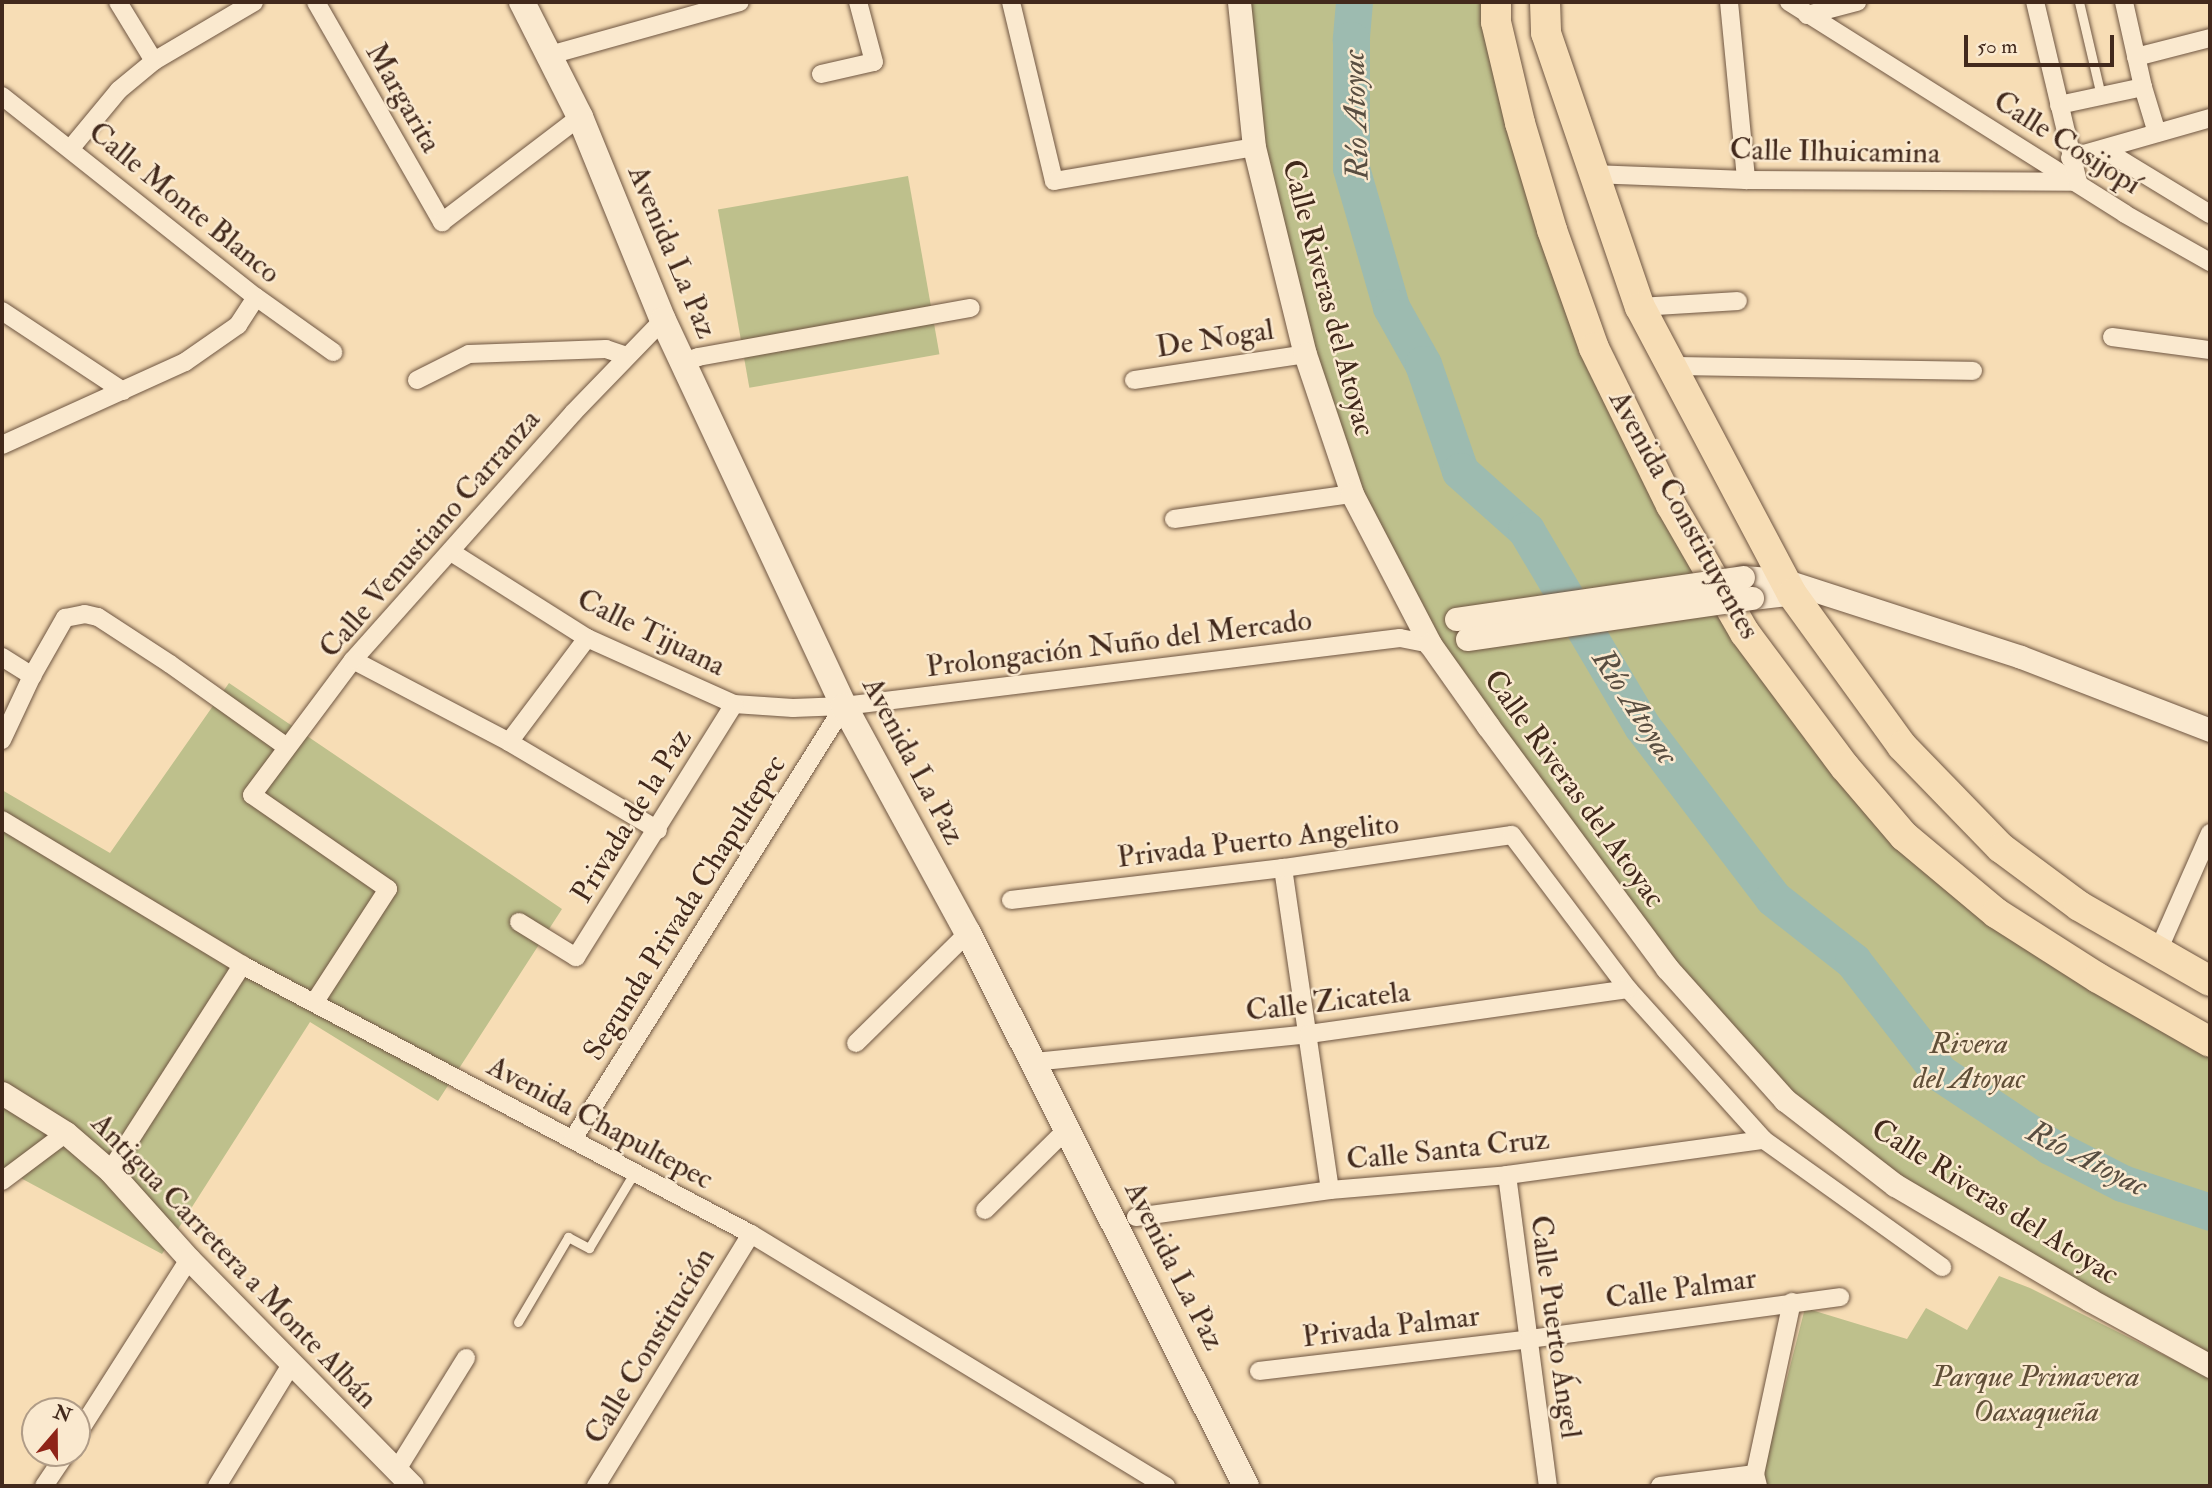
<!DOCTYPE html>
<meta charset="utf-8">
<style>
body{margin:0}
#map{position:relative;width:2212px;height:1488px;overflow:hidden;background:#f7ddb5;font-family:"IM FELL Double Pica",serif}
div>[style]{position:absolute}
.green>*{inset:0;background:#bec08c;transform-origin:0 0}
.river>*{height:37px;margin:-18.5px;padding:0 18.5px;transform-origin:18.5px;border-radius:18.5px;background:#9dbbb0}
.roads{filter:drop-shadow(0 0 2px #6f5642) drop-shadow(0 0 2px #6f5642)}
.service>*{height:9px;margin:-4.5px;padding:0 4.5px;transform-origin:4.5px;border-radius:4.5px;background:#fae9cf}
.minor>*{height:18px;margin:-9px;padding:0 9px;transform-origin:9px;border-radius:9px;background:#fae9cf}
.tertiary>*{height:23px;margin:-11.5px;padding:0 11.5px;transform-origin:11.5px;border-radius:11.5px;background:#fae9cf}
.secondary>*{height:26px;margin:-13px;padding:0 13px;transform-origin:13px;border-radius:13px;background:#fae9cf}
.primary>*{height:30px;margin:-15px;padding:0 15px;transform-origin:15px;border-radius:15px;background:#f7ddb5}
.bridges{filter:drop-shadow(0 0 2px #6f5642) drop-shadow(0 0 2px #6f5642)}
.tertiary-bridge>*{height:23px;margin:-11.5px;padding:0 11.5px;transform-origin:11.5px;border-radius:11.5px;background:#fae9cf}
span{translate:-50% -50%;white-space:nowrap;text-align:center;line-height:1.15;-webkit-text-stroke:5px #fae9cf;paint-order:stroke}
.street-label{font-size:30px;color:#42291c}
.park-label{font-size:30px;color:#614f38;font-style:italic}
.water-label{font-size:32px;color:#594e41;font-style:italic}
.frame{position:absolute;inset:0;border:4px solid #42291c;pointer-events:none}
.north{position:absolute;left:21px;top:1397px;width:70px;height:70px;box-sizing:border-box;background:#fae9cf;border:2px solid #b09c87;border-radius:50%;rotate:20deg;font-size:19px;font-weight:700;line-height:28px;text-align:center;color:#42291c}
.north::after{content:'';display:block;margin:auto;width:24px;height:32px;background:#8f2418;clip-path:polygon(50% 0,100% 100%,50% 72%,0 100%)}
.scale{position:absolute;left:1964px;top:35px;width:150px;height:32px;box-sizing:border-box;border:4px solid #42291c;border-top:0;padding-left:9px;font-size:21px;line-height:24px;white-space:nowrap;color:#42291c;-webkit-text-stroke:5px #fae9cf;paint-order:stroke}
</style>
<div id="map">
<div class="green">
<div style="clip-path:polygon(1239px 2px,1497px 2px,1594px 348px,1745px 633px,1904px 836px,2210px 1042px,2210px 1370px,2090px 1300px,1785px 1100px,1667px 968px,1430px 644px,1352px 494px,1254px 147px)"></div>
<div style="left:908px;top:176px;width:181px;height:193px;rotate:80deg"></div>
<div style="clip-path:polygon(229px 683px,562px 909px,438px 1101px,310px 1022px,162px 1254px,2px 1168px,2px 790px,110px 853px)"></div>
<div style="clip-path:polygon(1999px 1276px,2030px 1288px,2210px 1378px,2210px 1486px,1766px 1486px,1762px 1476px,1805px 1308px,1907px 1339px,1926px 1308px,1967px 1330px)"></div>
</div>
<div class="river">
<div style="left:1354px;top:2px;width:38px;rotate:95deg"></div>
<div style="left:1351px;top:40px;width:128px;rotate:90deg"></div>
<div style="left:1351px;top:168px;width:145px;rotate:73.9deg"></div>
<div style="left:1391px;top:307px;width:65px;rotate:60.7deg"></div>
<div style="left:1423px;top:364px;width:113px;rotate:70.9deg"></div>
<div style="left:1460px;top:471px;width:89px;rotate:41.8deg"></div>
<div style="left:1526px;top:530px;width:228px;rotate:59.4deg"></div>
<div style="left:1642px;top:726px;width:216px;rotate:52.7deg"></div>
<div style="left:1773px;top:898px;width:102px;rotate:38.2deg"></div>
<div style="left:1853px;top:961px;width:142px;rotate:52.2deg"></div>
<div style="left:1940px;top:1073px;width:132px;rotate:33.6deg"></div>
<div style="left:2050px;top:1146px;width:81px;rotate:27.2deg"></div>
<div style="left:2122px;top:1183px;width:93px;rotate:18.2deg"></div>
</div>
<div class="roads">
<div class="service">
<div style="left:2079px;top:2px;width:97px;rotate:76.8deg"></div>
<div style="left:518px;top:1322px;width:99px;rotate:-59.5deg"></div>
<div style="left:568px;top:1237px;width:24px;rotate:28deg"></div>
<div style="left:589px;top:1248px;width:87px;rotate:-59deg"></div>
</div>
<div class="minor">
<div style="left:118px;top:2px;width:69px;rotate:58.6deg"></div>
<div style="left:316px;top:2px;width:254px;rotate:60.2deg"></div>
<div style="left:442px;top:222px;width:173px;rotate:-37.3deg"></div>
<div style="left:1011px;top:2px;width:184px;rotate:76.5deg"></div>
<div style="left:1054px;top:181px;width:203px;rotate:-9.6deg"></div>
<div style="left:1729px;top:2px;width:179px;rotate:84.5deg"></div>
<div style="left:1789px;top:2px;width:397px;rotate:32.2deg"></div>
<div style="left:2125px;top:214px;width:98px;rotate:29.5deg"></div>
<div style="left:1807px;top:15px;width:52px;rotate:-14.6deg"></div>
<div style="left:550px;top:55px;width:197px;rotate:-15.6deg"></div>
<div style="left:2136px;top:57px;width:76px;rotate:-14.4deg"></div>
<div style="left:821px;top:74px;width:54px;rotate:-12.8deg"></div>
<div style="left:874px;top:62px;width:62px;rotate:-104.9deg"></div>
<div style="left:2143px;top:87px;width:48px;rotate:73.1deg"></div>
<div style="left:2px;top:96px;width:324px;rotate:38.4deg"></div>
<div style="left:256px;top:297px;width:95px;rotate:35.5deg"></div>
<div style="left:2059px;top:105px;width:86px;rotate:-12.1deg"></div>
<div style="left:2143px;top:87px;width:87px;rotate:-102.6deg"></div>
<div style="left:71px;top:148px;width:75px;rotate:-50.4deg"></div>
<div style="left:119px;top:90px;width:45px;rotate:-39.6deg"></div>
<div style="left:154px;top:61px;width:116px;rotate:-30.5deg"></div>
<div style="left:2103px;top:149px;width:125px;rotate:31.3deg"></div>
<div style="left:2070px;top:158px;width:146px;rotate:-15.9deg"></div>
<div style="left:1592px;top:174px;width:154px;rotate:2.2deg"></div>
<div style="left:1746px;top:180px;width:332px;rotate:0.3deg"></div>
<div style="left:2078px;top:182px;width:185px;rotate:-103.4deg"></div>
<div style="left:1640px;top:307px;width:98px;rotate:-3.5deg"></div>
<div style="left:2px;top:311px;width:145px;rotate:33.5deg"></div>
<div style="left:2112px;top:337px;width:99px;rotate:7.6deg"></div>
<div style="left:682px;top:362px;width:17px;rotate:-17deg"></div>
<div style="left:698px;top:357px;width:277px;rotate:-10.2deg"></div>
<div style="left:1671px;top:366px;width:302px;rotate:0.9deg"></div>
<div style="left:417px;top:380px;width:58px;rotate:-26.6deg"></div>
<div style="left:469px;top:354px;width:137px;rotate:-2.1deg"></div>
<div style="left:606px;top:349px;width:21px;rotate:19deg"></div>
<div style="left:1134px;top:380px;width:173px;rotate:-8.6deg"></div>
<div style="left:2px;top:445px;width:201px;rotate:-24.4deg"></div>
<div style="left:185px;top:362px;width:65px;rotate:-34.9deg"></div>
<div style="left:238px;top:325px;width:33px;rotate:-57deg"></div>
<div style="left:1174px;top:519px;width:180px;rotate:-8deg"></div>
<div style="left:451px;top:552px;width:161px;rotate:32.3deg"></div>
<div style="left:587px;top:638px;width:161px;rotate:24.2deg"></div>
<div style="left:734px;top:704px;width:59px;rotate:3.9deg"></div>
<div style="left:793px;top:708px;width:51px;rotate:-2.2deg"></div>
<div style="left:844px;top:706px;width:560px;rotate:-6.97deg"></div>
<div style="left:1400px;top:638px;width:31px;rotate:11deg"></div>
<div style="left:2px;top:657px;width:36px;rotate:32deg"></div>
<div style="left:353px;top:660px;width:176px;rotate:27.7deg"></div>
<div style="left:509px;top:742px;width:173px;rotate:30.6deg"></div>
<div style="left:2px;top:740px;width:71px;rotate:-64.9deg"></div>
<div style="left:32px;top:676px;width:67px;rotate:-60.4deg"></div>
<div style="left:65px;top:618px;width:20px;rotate:-11deg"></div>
<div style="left:85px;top:614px;width:13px;rotate:13deg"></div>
<div style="left:98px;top:617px;width:86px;rotate:33.1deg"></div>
<div style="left:170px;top:664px;width:143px;rotate:35.4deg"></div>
<div style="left:509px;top:742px;width:130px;rotate:-53.1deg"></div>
<div style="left:2px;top:820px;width:280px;rotate:31.1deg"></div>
<div style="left:242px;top:965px;width:576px;rotate:27.86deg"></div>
<div style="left:751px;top:1234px;width:486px;rotate:31.3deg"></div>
<div style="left:1283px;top:868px;width:325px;rotate:81.7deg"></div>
<div style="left:1011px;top:900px;width:274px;rotate:-6.7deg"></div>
<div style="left:1283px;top:868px;width:231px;rotate:-8.2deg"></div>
<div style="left:1512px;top:835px;width:193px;rotate:53deg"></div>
<div style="left:1628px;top:989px;width:203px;rotate:48deg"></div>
<div style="left:1764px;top:1140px;width:219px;rotate:35.5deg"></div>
<div style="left:519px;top:922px;width:67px;rotate:31.6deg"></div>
<div style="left:576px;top:957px;width:298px;rotate:-58deg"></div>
<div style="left:2158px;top:951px;width:129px;rotate:-66.2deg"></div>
<div style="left:314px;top:1003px;width:136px;rotate:-57deg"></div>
<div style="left:388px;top:889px;width:165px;rotate:-145.3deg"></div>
<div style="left:252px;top:795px;width:169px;rotate:-53.2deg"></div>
<div style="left:353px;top:660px;width:331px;rotate:-48.3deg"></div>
<div style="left:573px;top:413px;width:129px;rotate:-45.9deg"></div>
<div style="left:856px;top:1043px;width:157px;rotate:-44.5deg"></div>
<div style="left:1034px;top:1062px;width:276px;rotate:-5.8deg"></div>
<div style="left:1309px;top:1034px;width:322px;rotate:-8deg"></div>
<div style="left:573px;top:1139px;width:511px;rotate:-57.96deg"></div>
<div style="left:110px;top:1171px;width:245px;rotate:-57.3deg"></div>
<div style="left:1507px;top:1175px;width:314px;rotate:82.5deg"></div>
<div style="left:2px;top:1181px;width:80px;rotate:-36.9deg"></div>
<div style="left:985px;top:1210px;width:115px;rotate:-44.6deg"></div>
<div style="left:1136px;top:1217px;width:196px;rotate:-7.9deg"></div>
<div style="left:1330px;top:1190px;width:178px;rotate:-4.8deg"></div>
<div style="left:1507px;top:1175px;width:259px;rotate:-7.8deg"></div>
<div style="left:1259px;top:1371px;width:273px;rotate:-6.7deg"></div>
<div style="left:1530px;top:1339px;width:313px;rotate:-7.7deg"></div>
<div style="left:77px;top:1435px;width:209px;rotate:-57.5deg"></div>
<div style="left:396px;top:1471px;width:133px;rotate:-58.2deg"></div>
<div style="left:44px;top:1486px;width:40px;rotate:-56deg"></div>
<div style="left:217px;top:1486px;width:142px;rotate:-58.6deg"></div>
<div style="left:596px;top:1486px;width:296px;rotate:-58.4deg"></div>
<div style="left:1660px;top:1486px;width:96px;rotate:-7.2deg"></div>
<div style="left:1758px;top:1486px;width:12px;rotate:-104deg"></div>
<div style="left:1755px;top:1474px;width:176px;rotate:-77.9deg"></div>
</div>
<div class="tertiary">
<div style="left:1239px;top:2px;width:146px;rotate:84.1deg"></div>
<div style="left:1254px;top:147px;width:213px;rotate:76.2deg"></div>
<div style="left:1305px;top:354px;width:148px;rotate:71.4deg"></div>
<div style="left:1352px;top:494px;width:169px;rotate:62.5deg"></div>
<div style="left:1430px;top:644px;width:100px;rotate:54.7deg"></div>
<div style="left:1488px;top:726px;width:301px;rotate:53.5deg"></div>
<div style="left:1667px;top:968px;width:177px;rotate:48.2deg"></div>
<div style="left:1785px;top:1100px;width:139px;rotate:37.7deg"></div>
<div style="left:1895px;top:1185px;width:226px;rotate:30.5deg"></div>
<div style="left:2090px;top:1300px;width:137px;rotate:28.8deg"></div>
<div style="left:1743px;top:577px;width:40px;rotate:4.3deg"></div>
<div style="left:1783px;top:580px;width:250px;rotate:17.9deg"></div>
<div style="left:2021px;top:657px;width:203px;rotate:21.1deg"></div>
<div style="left:1752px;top:598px;width:52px;rotate:-6.6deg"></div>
<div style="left:2px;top:1093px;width:75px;rotate:32deg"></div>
<div style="left:66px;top:1133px;width:58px;rotate:40.8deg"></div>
<div style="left:110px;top:1171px;width:118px;rotate:48.1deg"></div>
<div style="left:189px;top:1259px;width:318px;rotate:45.5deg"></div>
</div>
<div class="secondary">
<div style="left:522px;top:2px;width:129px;rotate:63.2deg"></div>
<div style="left:580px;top:117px;width:219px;rotate:67.8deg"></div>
<div style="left:663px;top:320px;width:426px;rotate:64.9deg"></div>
<div style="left:844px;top:706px;width:259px;rotate:61.4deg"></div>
<div style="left:968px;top:933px;width:619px;rotate:63.31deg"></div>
</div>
<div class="primary">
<div style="left:1496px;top:2px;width:20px;rotate:90deg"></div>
<div style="left:1496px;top:22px;width:104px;rotate:76.6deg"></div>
<div style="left:1520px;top:123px;width:112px;rotate:73.3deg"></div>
<div style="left:1552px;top:230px;width:125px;rotate:70.4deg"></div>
<div style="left:1594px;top:348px;width:175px;rotate:63.9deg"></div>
<div style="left:1671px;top:505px;width:148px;rotate:60deg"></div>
<div style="left:1745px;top:633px;width:167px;rotate:53.3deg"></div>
<div style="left:1845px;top:767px;width:91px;rotate:49.5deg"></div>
<div style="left:1904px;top:836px;width:120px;rotate:39.9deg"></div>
<div style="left:1996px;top:913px;width:121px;rotate:32.5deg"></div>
<div style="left:2098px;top:978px;width:129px;rotate:29.7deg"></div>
<div style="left:1545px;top:2px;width:31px;rotate:88deg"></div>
<div style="left:1546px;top:33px;width:290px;rotate:71.1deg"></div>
<div style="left:1640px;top:307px;width:325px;rotate:62.1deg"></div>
<div style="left:1792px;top:594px;width:188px;rotate:54.1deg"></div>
<div style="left:1902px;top:746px;width:142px;rotate:45.9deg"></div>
<div style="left:2001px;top:848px;width:97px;rotate:36.6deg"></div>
<div style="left:2079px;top:906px;width:151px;rotate:29.8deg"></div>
</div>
</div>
<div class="bridges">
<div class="tertiary-bridge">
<div style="left:1456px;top:619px;width:290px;rotate:-8.3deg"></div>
<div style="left:1467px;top:639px;width:288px;rotate:-8.2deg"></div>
</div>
</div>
<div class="street-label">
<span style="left:403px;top:98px;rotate:60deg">Margarita</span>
<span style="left:2067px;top:143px;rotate:32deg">Calle Cosijopí</span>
<span style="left:1835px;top:152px;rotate:1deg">Calle Ilhuicamina</span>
<span style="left:184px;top:203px;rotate:39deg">Calle Monte Blanco</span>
<span style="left:672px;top:252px;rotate:67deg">Avenida La Paz</span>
<span style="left:1328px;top:298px;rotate:75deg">Calle Riveras del Atoyac</span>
<span style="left:1215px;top:339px;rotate:-9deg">De Nogal</span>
<span style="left:1684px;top:515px;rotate:61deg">Avenida Constituyentes</span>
<span style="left:430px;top:534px;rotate:-49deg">Calle Venustiano Carranza</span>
<span style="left:651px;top:633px;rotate:26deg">Calle Tijuana</span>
<span style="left:1119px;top:644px;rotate:-7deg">Prolongación Nuño del Mercado</span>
<span style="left:913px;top:761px;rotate:62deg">Avenida La Paz</span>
<span style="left:1574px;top:789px;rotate:54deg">Calle Riveras del Atoyac</span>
<span style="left:632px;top:816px;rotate:-58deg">Privada de la Paz</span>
<span style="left:1258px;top:841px;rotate:-7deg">Privada Puerto Angelito</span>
<span style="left:685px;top:908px;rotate:-58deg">Segunda Privada Chapultepec</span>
<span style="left:1328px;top:1002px;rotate:-7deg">Calle Zicatela</span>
<span style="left:600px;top:1123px;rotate:28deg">Avenida Chapultepec</span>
<span style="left:1448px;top:1150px;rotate:-6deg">Calle Santa Cruz</span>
<span style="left:1995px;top:1202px;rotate:32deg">Calle Riveras del Atoyac</span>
<span style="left:234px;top:1261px;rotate:46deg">Antigua Carretera a Monte Albán</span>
<span style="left:1174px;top:1266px;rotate:63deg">Avenida La Paz</span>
<span style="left:1681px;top:1289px;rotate:-8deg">Calle Palmar</span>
<span style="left:1391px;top:1327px;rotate:-7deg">Privada Palmar</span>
<span style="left:1555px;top:1327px;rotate:82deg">Calle Puerto Ángel</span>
<span style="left:650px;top:1346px;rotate:-59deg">Calle Constitución</span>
</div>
<div class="park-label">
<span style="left:1969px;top:1061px">Rivera<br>del Atoyac</span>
<span style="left:2036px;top:1394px">Parque Primavera<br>Oaxaqueña</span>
</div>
<div class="water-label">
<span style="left:1356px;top:115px;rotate:-92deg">Río Atoyac</span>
<span style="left:1635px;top:707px;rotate:57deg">Río Atoyac</span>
<span style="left:2087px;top:1159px;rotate:27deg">Río Atoyac</span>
</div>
<div class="frame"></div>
<div class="north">N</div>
<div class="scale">50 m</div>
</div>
